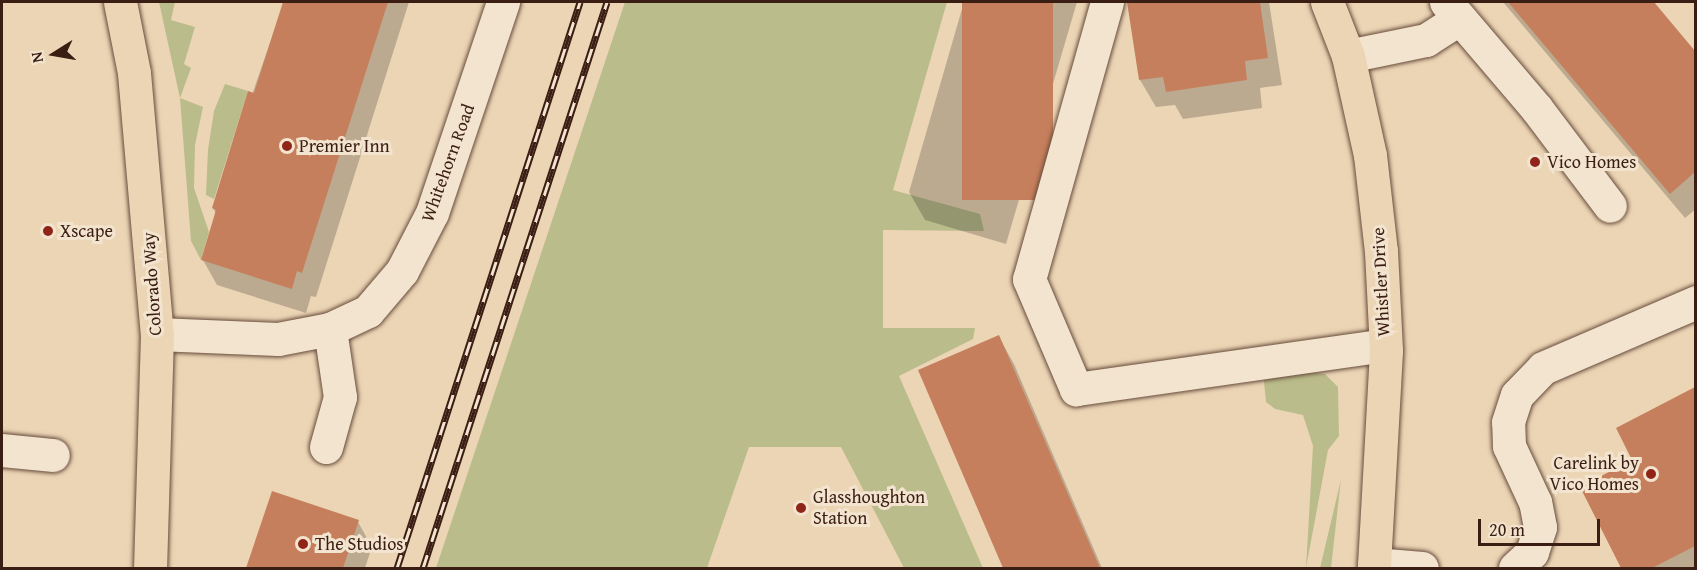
<!DOCTYPE html>
<style>
body{margin:0}
#map{position:relative;width:1697px;height:570px;overflow:hidden;background:#ecd5b5;font-family:"Gentium Book Plus",serif}
div>[style]{position:absolute}
.green>*{inset:0;background:#babc8b}
.shadow>*{inset:0;background:#0003}
.building>*{inset:0;background:#c67f5c;transform-origin:0 0}
.roads{filter:drop-shadow(0 0 2px #674c3c) drop-shadow(0 0 2px #674c3c)}
.minor>*{height:33px;margin:-16.5px;padding:0 16.5px;transform-origin:16.5px;border-radius:16.5px;background:#f3e4cf}
.major>*{height:33px;margin:-16.5px;padding:0 16.5px;transform-origin:16.5px;border-radius:16.5px;background:#ecd5b5}
.rail>*{height:7px;margin-top:-3.5px;transform-origin:0;background:repeating-linear-gradient(90deg,#f3e4cf 0 14px,#3b1e13 0 28px);box-sizing:border-box;border-block:2px solid #3b1e13}
.dots>*{width:16px;height:16px;translate:-50% -50%;box-sizing:border-box;border:3px solid #f3e4cf;border-radius:50%}
span{translate:-50% -50%;white-space:nowrap;text-align:center;line-height:1.15;-webkit-text-stroke:6px #f3e4cf;paint-order:stroke}
.poi-label{font-size:18px;color:#3b1e13}
.left{translate:0 -50%;text-align:left}
.right{translate:-100% -50%;text-align:right}
.street-label{font-size:18px;color:#3b1e13}
.frame{position:absolute;inset:0;border:3px solid #3b1e13;pointer-events:none}
.north{position:absolute;left:24px;top:24px;width:60px;height:60px;-webkit-text-stroke:4px #f3e4cf;paint-order:stroke;rotate:259deg;font-size:16px;font-weight:700;line-height:24px;text-align:center;color:#3b1e13}
.north::after{content:'';display:block;margin:auto;width:21px;height:27px;background:#3b1e13;clip-path:polygon(50% 0,100% 100%,50% 72%,0 100%)}
.scale{position:absolute;left:1478px;top:519px;width:122px;height:27px;box-sizing:border-box;border:3px solid #3b1e13;border-top:0;padding-left:8px;font-size:18px;line-height:21px;white-space:nowrap;color:#3b1e13;-webkit-text-stroke:4px #f3e4cf;paint-order:stroke}
</style>
<div id="map">
<div class="green">
<div style="clip-path:polygon(159px 2px,175px 2px,171px 20px,195px 27px,184px 64px,191px 68px,180px 98px,203px 107px,195px 145px,194px 188px,209px 232px,201px 260px,191px 241px,180px 98px)"></div>
<div style="clip-path:polygon(625px 2px,947px 2px,893px 190px,980px 214px,984px 231px,883px 230px,883px 328px,975px 328px,973px 339px,899px 376px,983px 568px,904px 568px,841px 447px,749px 447px,707px 568px,436px 568px)"></div>
<div style="clip-path:polygon(225px 84px,248px 91px,214px 199px,206px 195px,208px 150px,214px 111px)"></div>
<div style="clip-path:polygon(1301px 371px,1325px 374px,1338px 387px,1339px 436px,1328px 450px,1306px 568px,1313px 446px,1303px 415px,1275px 409px,1266px 402px,1263px 372px)"></div>
<div style="clip-path:polygon(1341px 479px,1331px 568px,1320px 568px,1339px 488px)"></div>
</div>
<div class="shadow">
<div style="clip-path:polygon(284px 2px,409px 2px,316px 297px,311px 296px,306px 313px,217px 285px,203px 260px,216px 214px,213px 208px)"></div>
<div style="clip-path:polygon(964px 2px,1077px 2px,1006px 244px,925px 220px,909px 192px)"></div>
<div style="clip-path:polygon(1129px 2px,1269px 2px,1282px 85px,1260px 88px,1262px 108px,1183px 119px,1175px 105px,1156px 107px,1140px 80px)"></div>
<div style="clip-path:polygon(1503px 2px,1652px 2px,1696px 53px,1696px 209px,1685px 218px)"></div>
<div style="clip-path:polygon(999px 337px,1014px 364px,1102px 568px,1004px 568px,919px 371px)"></div>
<div style="clip-path:polygon(1693px 391px,1696px 568px,1623px 568px,1582px 488px,1634px 461px)"></div>
<div style="clip-path:polygon(273px 493px,358px 522px,372px 547px,365px 568px,248px 568px)"></div>
</div>
<div class="building">
<div style="clip-path:polygon(283px 2px,388px 2px,302px 273px,297px 271px,292px 289px,201px 260px,216px 210px,212px 208px,248px 91px,254px 93px)"></div>
<div style="left:962px;top:2px;width:91px;height:198px"></div>
<div style="clip-path:polygon(1127px 2px,1260px 2px,1268px 58px,1245px 61px,1247px 80px,1166px 92px,1163px 77px,1139px 80px)"></div>
<div style="clip-path:polygon(1508px 2px,1654px 2px,1695px 51px,1695px 172px,1670px 194px)"></div>
<div style="clip-path:polygon(999px 335px,1100px 568px,1003px 568px,918px 370px)"></div>
<div style="clip-path:polygon(1695px 387px,1695px 546px,1652px 568px,1621px 568px,1580px 487px,1632px 460px,1616px 428px)"></div>
<div style="clip-path:polygon(272px 491px,359px 520px,343px 568px,246px 568px)"></div>
</div>
<div class="roads">
<div class="minor">
<div style="left:1107px;top:2px;width:288px;rotate:105.7deg"></div>
<div style="left:1029px;top:279px;width:120px;rotate:66.9deg"></div>
<div style="left:1076px;top:389px;width:312px;rotate:-8.1deg"></div>
<div style="left:1446px;top:2px;width:140px;rotate:49.6deg"></div>
<div style="left:1537px;top:109px;width:121px;rotate:53deg"></div>
<div style="left:1348px;top:56px;width:80px;rotate:-11.6deg"></div>
<div style="left:1426px;top:40px;width:40px;rotate:-32.9deg"></div>
<div style="left:157px;top:334px;width:121px;rotate:2.4deg"></div>
<div style="left:278px;top:339px;width:53px;rotate:-10.9deg"></div>
<div style="left:330px;top:329px;width:42px;rotate:-25.3deg"></div>
<div style="left:368px;top:311px;width:52px;rotate:-49.6deg"></div>
<div style="left:402px;top:271px;width:65px;rotate:-62.7deg"></div>
<div style="left:432px;top:213px;width:223px;rotate:-71.4deg"></div>
<div style="left:326px;top:447px;width:52px;rotate:-74.4deg"></div>
<div style="left:340px;top:397px;width:69px;rotate:-98.4deg"></div>
<div style="left:2px;top:450px;width:51px;rotate:5.6deg"></div>
<div style="left:1374px;top:564px;width:48px;rotate:4.8deg"></div>
<div style="left:1515px;top:568px;width:23px;rotate:-43deg"></div>
<div style="left:1532px;top:552px;width:26px;rotate:-72deg"></div>
<div style="left:1540px;top:527px;width:25px;rotate:-101deg"></div>
<div style="left:1535px;top:502px;width:62px;rotate:-114.9deg"></div>
<div style="left:1509px;top:446px;width:24px;rotate:-92deg"></div>
<div style="left:1508px;top:422px;width:28px;rotate:-72deg"></div>
<div style="left:1517px;top:395px;width:37px;rotate:-46deg"></div>
<div style="left:1543px;top:368px;width:167px;rotate:-23.3deg"></div>
</div>
<div class="major">
<div style="left:120px;top:2px;width:72px;rotate:78.8deg"></div>
<div style="left:134px;top:73px;width:262px;rotate:85deg"></div>
<div style="left:157px;top:334px;width:234px;rotate:91.7deg"></div>
<div style="left:1327px;top:2px;width:58px;rotate:68.7deg"></div>
<div style="left:1348px;top:56px;width:101px;rotate:77.5deg"></div>
<div style="left:1370px;top:155px;width:97px;rotate:83.5deg"></div>
<div style="left:1381px;top:251px;width:100px;rotate:87.1deg"></div>
<div style="left:1386px;top:351px;width:217px;rotate:93.2deg"></div>
</div>
</div>
<div class="rail">
<div style="left:397px;top:568px;width:595px;rotate:-72.08deg"></div>
<div style="left:423px;top:568px;width:595px;rotate:-71.99deg"></div>
</div>
<div class="dots">
<div style="left:287px;top:146px;background:#8f2418"></div>
<div style="left:1535px;top:162px;background:#8f2418"></div>
<div style="left:48px;top:231px;background:#8f2418"></div>
<div style="left:1651px;top:474px;background:#8f2418"></div>
<div style="left:801px;top:508px;background:#8f2418"></div>
<div style="left:303px;top:544px;background:#8f2418"></div>
</div>
<div class="poi-label">
<span class="left" style="left:299px;top:146px">Premier Inn</span>
<span class="left" style="left:1547px;top:162px">Vico Homes</span>
<span class="left" style="left:60px;top:231px">Xscape</span>
<span class="right" style="left:1639px;top:474px">Carelink by<br>Vico Homes</span>
<span class="left" style="left:813px;top:508px">Glasshoughton<br>Station</span>
<span class="left" style="left:315px;top:544px">The Studios</span>
</div>
<div class="street-label">
<span style="left:448px;top:163px;rotate:-70deg">Whitehorn Road</span>
<span style="left:1381px;top:282px;rotate:-93deg">Whistler Drive</span>
<span style="left:152px;top:284px;rotate:-94deg">Colorado Way</span>
</div>
<div class="frame"></div>
<div class="north">N</div>
<div class="scale">20 m</div>
</div>
